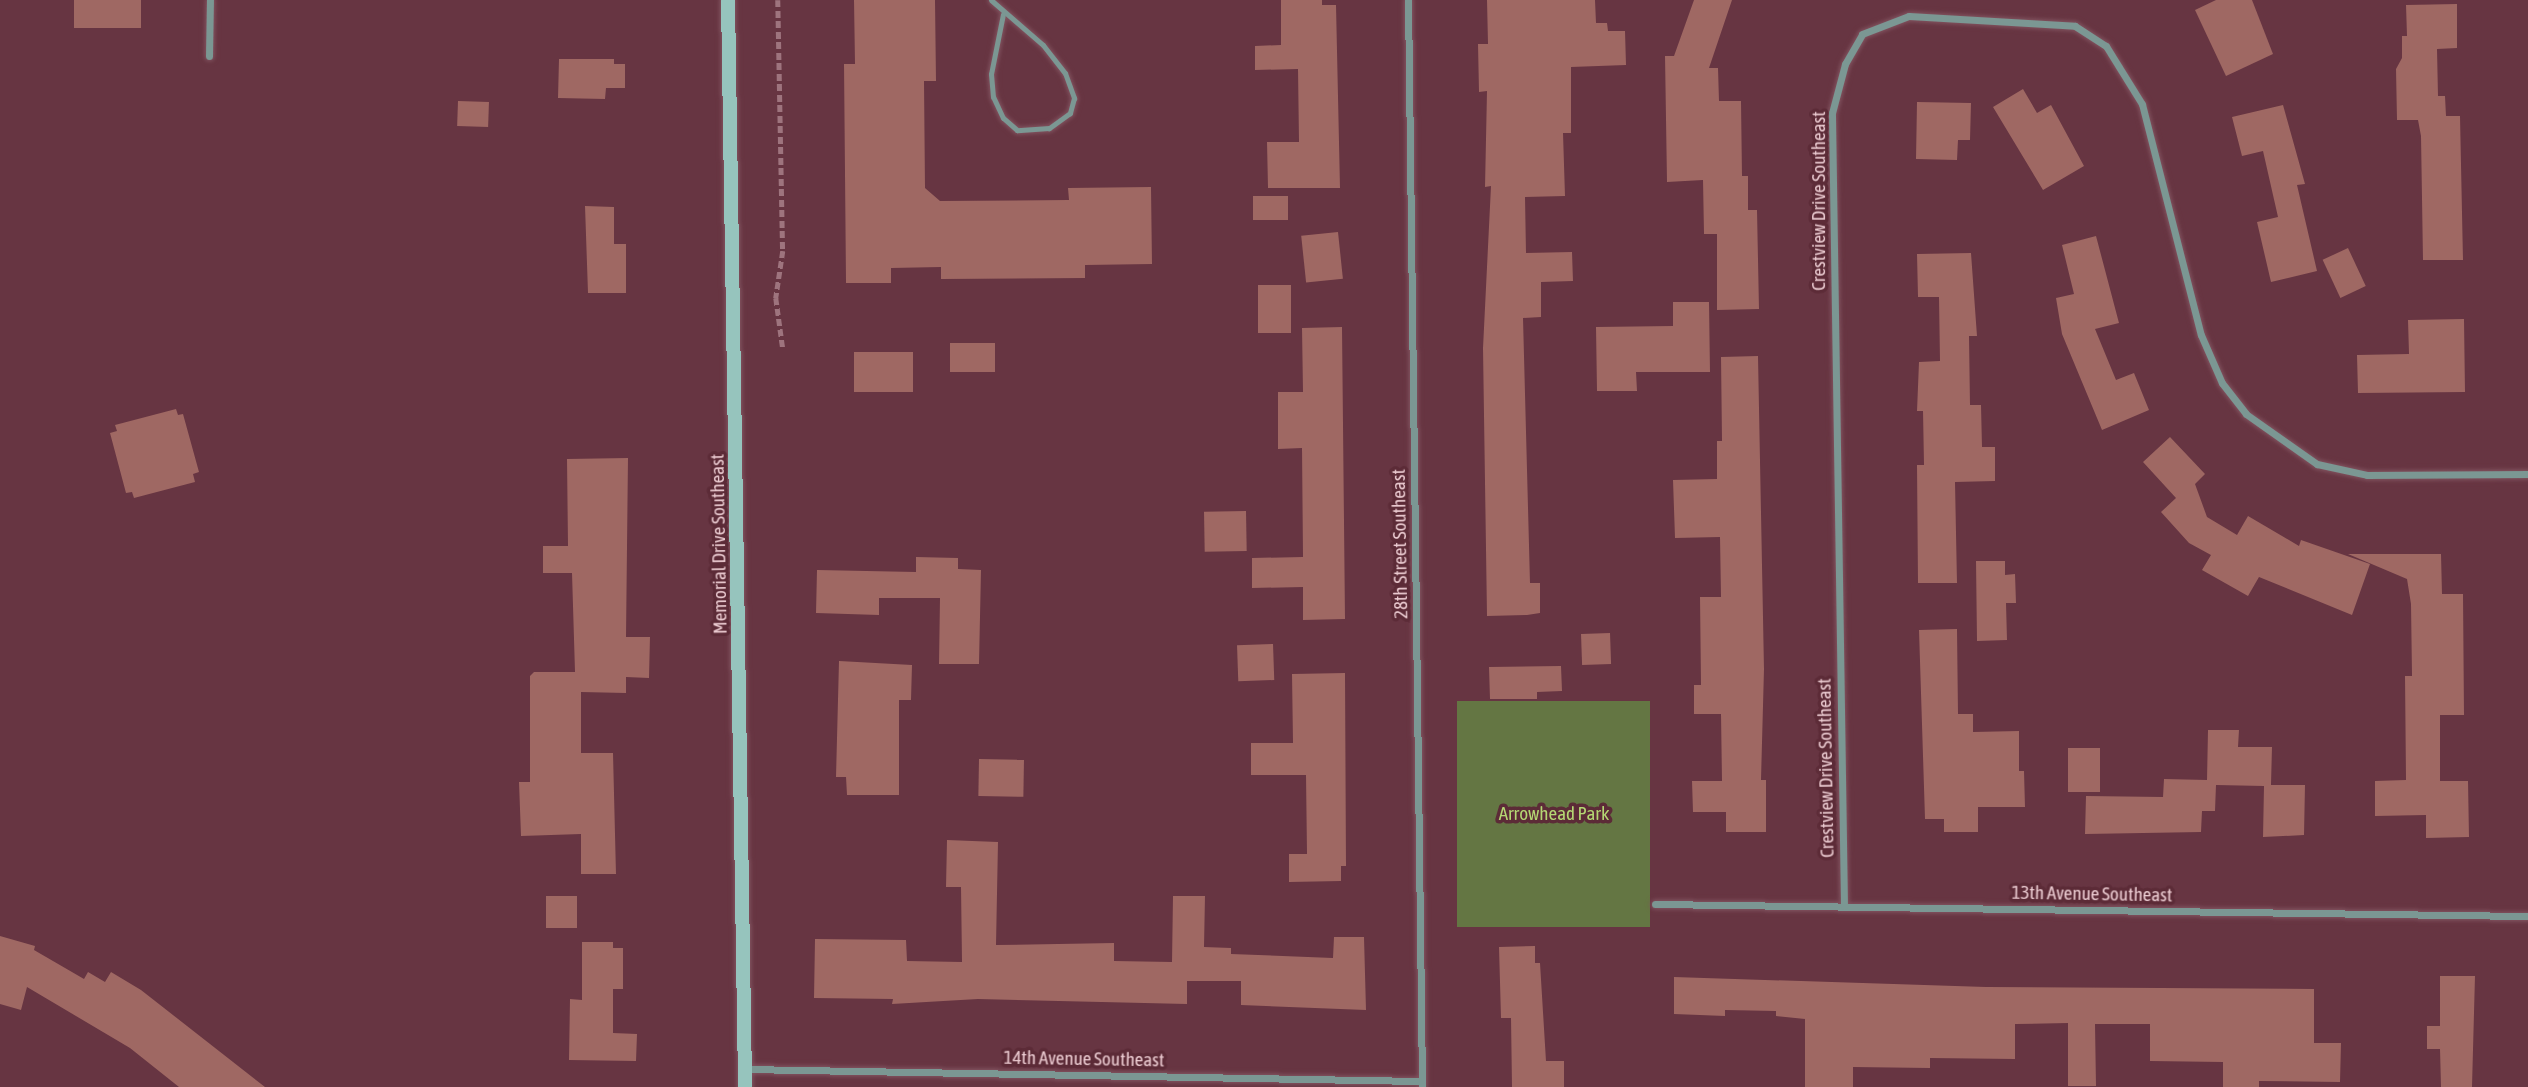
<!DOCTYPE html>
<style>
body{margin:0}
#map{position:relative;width:2528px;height:1087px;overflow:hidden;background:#673542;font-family:"Asap Condensed",sans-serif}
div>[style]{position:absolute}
.green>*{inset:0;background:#647643;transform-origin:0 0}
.building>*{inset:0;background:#9f6863;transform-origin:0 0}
.path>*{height:4.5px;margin-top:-2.25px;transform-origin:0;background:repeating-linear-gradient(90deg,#9e747e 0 7px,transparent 0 10.5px)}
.roads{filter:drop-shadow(0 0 2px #81535f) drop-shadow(0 0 2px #81535f)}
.lane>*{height:5px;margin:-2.5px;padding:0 2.5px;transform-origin:2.5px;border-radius:2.5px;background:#7b9793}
.street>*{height:7px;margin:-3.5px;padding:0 3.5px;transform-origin:3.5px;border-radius:3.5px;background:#7b9793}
.secondary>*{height:14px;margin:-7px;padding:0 7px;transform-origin:7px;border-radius:7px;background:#96c4bd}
span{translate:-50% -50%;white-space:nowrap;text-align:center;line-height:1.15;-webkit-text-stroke:7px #5c2b37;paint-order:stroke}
.street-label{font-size:19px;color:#ebcbd1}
.park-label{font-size:19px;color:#b4d773}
</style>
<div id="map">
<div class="green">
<div style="left:1457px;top:701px;width:193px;height:226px"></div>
</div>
<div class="building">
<div style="left:74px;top:0;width:67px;height:28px"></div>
<div style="clip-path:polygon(854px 0,935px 0,936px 81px,924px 81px,925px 188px,940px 201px,1069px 200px,1068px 188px,1151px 187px,1152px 264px,1085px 265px,1085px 278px,941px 279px,941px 267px,891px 268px,891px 283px,846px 283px,844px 64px,855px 64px)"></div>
<div style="clip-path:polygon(1281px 0,1322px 0,1322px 5px,1336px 5px,1340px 188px,1268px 188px,1267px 142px,1299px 142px,1298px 69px,1255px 70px,1255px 46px,1281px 45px)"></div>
<div style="clip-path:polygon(1487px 0,1595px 0,1596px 23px,1607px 23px,1608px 31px,1625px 31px,1626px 65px,1571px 67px,1571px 133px,1563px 133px,1565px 196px,1525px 197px,1526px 253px,1572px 252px,1573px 281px,1541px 282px,1541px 317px,1523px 318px,1530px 583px,1540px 583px,1540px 613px,1527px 615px,1487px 616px,1483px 348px,1491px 186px,1485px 187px,1487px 91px,1479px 92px,1478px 44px,1488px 44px)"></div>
<div style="clip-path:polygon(1694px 0,1732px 0,1709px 68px,1718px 68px,1719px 101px,1741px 101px,1742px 176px,1748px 176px,1748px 210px,1757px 210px,1759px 309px,1717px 310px,1717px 234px,1704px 234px,1703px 180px,1667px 182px,1665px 56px,1674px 56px)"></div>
<div style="clip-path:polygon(2216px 0,2252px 0,2273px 54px,2226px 76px,2195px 10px)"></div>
<div style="clip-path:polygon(2457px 4px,2457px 48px,2437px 49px,2438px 96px,2445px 96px,2446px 116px,2460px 116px,2463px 260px,2423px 260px,2421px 136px,2418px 120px,2397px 120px,2396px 69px,2402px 58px,2402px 36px,2407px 36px,2406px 5px)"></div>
<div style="clip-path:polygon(559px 59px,614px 59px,614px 64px,625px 64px,625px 88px,606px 88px,605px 99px,558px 98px)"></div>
<div style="clip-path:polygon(2023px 89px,2037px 113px,2051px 105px,2084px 166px,2043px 190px,1993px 107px)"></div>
<div style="left:458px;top:101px;width:31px;height:25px;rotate:2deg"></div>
<div style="clip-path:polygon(1917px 102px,1971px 103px,1970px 140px,1958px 140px,1957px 160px,1916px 159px)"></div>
<div style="clip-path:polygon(2283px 105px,2305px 184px,2297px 185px,2317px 271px,2271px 282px,2257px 222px,2278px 217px,2263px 151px,2242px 156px,2232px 117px)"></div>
<div style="left:1253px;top:196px;width:35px;height:24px"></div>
<div style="clip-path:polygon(585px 206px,614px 207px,614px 244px,626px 244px,626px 293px,588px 293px)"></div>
<div style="left:1338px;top:232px;width:47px;height:37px;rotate:84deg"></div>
<div style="clip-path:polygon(2096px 236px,2119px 323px,2095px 329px,2116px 380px,2134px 373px,2149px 410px,2102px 430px,2062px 334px,2056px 298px,2074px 294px,2062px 245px)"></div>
<div style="left:2348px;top:248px;width:42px;height:28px;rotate:65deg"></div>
<div style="clip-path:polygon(1971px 253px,1977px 336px,1969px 336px,1970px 405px,1981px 405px,1982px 447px,1995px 447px,1995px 481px,1955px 482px,1957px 583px,1918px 583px,1917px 465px,1924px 465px,1923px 411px,1917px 411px,1919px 362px,1940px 361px,1939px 297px,1918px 297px,1917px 254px)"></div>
<div style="left:1258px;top:285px;width:33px;height:48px"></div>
<div style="clip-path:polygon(1673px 302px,1709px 302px,1710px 372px,1636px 372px,1637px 391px,1597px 391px,1596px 327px,1673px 326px)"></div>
<div style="clip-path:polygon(2464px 319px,2465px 392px,2358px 393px,2357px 355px,2409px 354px,2408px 320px)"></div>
<div style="clip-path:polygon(1342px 327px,1345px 619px,1303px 620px,1303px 587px,1252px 588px,1252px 558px,1303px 557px,1302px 448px,1278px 449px,1278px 392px,1303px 392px,1302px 328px)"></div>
<div style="left:950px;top:343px;width:45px;height:29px"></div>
<div style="left:854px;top:352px;width:59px;height:40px"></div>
<div style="clip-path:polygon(1758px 356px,1764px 669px,1761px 780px,1766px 780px,1766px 832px,1726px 832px,1726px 812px,1693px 812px,1692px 781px,1722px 781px,1721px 714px,1694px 714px,1694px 685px,1701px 685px,1700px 597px,1721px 597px,1720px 537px,1675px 538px,1673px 480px,1717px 479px,1717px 441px,1722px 441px,1721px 357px)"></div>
<div style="clip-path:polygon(176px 409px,178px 415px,183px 414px,199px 472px,193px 474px,195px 482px,134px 498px,132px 492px,126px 493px,110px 433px,117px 431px,115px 425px)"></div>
<div style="clip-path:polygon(2170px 437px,2205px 474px,2195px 484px,2207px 517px,2237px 535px,2248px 516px,2299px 546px,2301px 540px,2370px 564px,2352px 615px,2259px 577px,2248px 596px,2202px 570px,2211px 555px,2189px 543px,2161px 512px,2176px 498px,2143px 462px)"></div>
<div style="clip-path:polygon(628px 458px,626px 637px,650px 637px,649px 678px,626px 677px,626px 693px,581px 692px,581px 753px,613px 753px,616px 874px,581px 874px,581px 834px,521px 836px,519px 782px,530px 782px,530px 676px,534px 672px,575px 672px,572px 573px,543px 573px,543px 546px,568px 546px,567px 459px)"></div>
<div style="left:1246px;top:511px;width:40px;height:42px;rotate:89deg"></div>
<div style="clip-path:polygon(2348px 554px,2441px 554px,2442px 594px,2463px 594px,2464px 715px,2440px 715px,2440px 781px,2468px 781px,2469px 837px,2426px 838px,2426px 815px,2375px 816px,2375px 781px,2406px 780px,2405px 676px,2412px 676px,2411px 604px,2407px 579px)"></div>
<div style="clip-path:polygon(916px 557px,958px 558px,958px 569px,981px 570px,979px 664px,939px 664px,940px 598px,879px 598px,879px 615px,816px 613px,817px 570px,916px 572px)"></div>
<div style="clip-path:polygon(1976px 561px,2005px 561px,2005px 575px,2015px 574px,2016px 603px,2006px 603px,2007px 640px,1977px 641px)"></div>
<div style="clip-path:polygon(1957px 629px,1958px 714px,1973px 714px,1973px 732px,2019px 731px,2019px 771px,2024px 771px,2025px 807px,1978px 807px,1978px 832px,1944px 832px,1944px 819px,1925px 819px,1919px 630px)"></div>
<div style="left:1610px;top:633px;width:31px;height:29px;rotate:88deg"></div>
<div style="left:1273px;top:644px;width:36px;height:36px;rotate:88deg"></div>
<div style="clip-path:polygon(839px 661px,912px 665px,911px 700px,899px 700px,899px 795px,847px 795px,846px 777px,836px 777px)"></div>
<div style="clip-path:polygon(1561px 666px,1562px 691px,1537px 692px,1537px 699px,1490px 699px,1489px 667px)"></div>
<div style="clip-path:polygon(1345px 673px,1346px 866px,1341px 866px,1341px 881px,1289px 882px,1289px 854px,1307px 854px,1306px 775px,1251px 775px,1251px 743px,1293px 743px,1292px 674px)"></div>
<div style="clip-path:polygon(2208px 730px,2239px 730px,2238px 747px,2272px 747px,2271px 785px,2305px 785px,2304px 835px,2263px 837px,2264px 786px,2216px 785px,2215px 811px,2202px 811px,2201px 832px,2085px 834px,2086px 796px,2163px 797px,2164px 779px,2207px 780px)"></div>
<div style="left:2068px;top:748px;width:32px;height:44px"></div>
<div style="left:979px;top:759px;width:45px;height:37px;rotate:1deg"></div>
<div style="clip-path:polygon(947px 840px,998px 842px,996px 945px,1114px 943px,1114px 961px,1172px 962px,1173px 896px,1205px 896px,1204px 947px,1231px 948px,1231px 954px,1333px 958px,1334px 937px,1364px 937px,1366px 1010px,1241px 1005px,1241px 981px,1187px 981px,1187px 1004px,978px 999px,892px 1004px,893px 999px,814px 998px,815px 939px,906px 940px,907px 961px,962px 962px,961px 887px,946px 887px)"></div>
<div style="left:546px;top:896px;width:31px;height:32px"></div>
<div style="clip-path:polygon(0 936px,35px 946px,34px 950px,84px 979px,88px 972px,105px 982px,111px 972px,141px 990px,265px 1087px,179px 1087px,130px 1048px,27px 987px,21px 1010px,0 1004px)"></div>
<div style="clip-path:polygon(582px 942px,613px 942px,613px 948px,623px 948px,623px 989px,613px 989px,613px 1033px,637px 1034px,636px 1061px,569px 1060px,570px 999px,582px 1000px)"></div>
<div style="clip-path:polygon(1535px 946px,1535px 963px,1540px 963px,1546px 1061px,1564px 1061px,1564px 1087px,1512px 1087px,1511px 1018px,1501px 1018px,1499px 947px)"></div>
<div style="clip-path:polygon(2440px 976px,2475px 976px,2472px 1087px,2441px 1087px,2440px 1049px,2427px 1049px,2427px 1026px,2440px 1026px)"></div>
<div style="clip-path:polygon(1674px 977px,1986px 987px,2314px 989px,2314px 1043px,2341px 1043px,2340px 1082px,2259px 1081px,2259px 1087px,2223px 1087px,2223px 1062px,2150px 1061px,2150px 1024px,2095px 1024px,2096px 1086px,2068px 1086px,2068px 1023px,2015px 1024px,2015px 1059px,1930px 1058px,1930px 1068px,1853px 1067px,1853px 1087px,1805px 1087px,1805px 1019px,1776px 1016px,1776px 1011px,1725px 1010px,1725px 1016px,1674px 1014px)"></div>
</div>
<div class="path">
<div style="left:778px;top:0;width:251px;rotate:88.9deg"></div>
<div style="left:783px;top:251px;width:48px;rotate:98.5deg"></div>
<div style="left:776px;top:298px;width:51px;rotate:82.2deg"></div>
</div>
<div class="roads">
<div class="lane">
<div style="left:991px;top:0;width:69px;rotate:40.9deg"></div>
<div style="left:1043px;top:45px;width:36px;rotate:52deg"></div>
<div style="left:1065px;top:73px;width:27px;rotate:70deg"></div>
<div style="left:1074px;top:98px;width:16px;rotate:105deg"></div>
<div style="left:1070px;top:113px;width:26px;rotate:144deg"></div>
<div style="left:1049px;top:128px;width:32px;rotate:176deg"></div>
<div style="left:1017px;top:130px;width:18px;rotate:-139deg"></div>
<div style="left:1003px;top:118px;width:23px;rotate:-115deg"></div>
<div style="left:993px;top:97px;width:23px;rotate:-95deg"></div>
<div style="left:991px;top:74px;width:61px;rotate:-78.7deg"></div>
</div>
<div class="street">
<div style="left:1408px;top:0;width:1087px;rotate:89.26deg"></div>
<div style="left:209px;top:56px;width:56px;rotate:-89deg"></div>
<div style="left:1655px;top:904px;width:873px;rotate:0.79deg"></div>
<div style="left:1844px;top:906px;width:793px;rotate:-90.87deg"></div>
<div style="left:1832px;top:113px;width:51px;rotate:-75.1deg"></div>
<div style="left:1845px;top:64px;width:34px;rotate:-60deg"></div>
<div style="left:1862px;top:34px;width:50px;rotate:-21deg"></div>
<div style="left:1909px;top:16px;width:166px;rotate:3.4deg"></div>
<div style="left:2075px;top:26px;width:37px;rotate:33deg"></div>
<div style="left:2106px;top:46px;width:68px;rotate:58.2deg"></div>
<div style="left:2142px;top:104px;width:238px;rotate:75.7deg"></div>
<div style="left:2201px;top:335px;width:52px;rotate:66.4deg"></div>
<div style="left:2222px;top:383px;width:39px;rotate:52deg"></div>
<div style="left:2246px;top:414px;width:87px;rotate:35.2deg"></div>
<div style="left:2317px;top:464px;width:51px;rotate:12.4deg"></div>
<div style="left:2367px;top:475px;width:161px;rotate:-0.4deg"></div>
<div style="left:745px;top:1069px;width:677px;rotate:1.02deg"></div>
</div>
<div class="secondary">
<div style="left:728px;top:0;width:1087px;rotate:89.1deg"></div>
</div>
</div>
<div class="street-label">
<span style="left:1819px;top:201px;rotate:-90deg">Crestview Drive Southeast</span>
<span style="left:719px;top:544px;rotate:-91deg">Memorial Drive Southeast</span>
<span style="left:1400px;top:544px;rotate:-91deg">28th Street Southeast</span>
<span style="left:1826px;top:768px;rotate:-91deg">Crestview Drive Southeast</span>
<span style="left:2092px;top:894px;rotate:1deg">13th Avenue Southeast</span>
<span style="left:1084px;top:1059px;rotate:1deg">14th Avenue Southeast</span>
</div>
<div class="park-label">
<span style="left:1554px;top:814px">Arrowhead Park</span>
</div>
</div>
